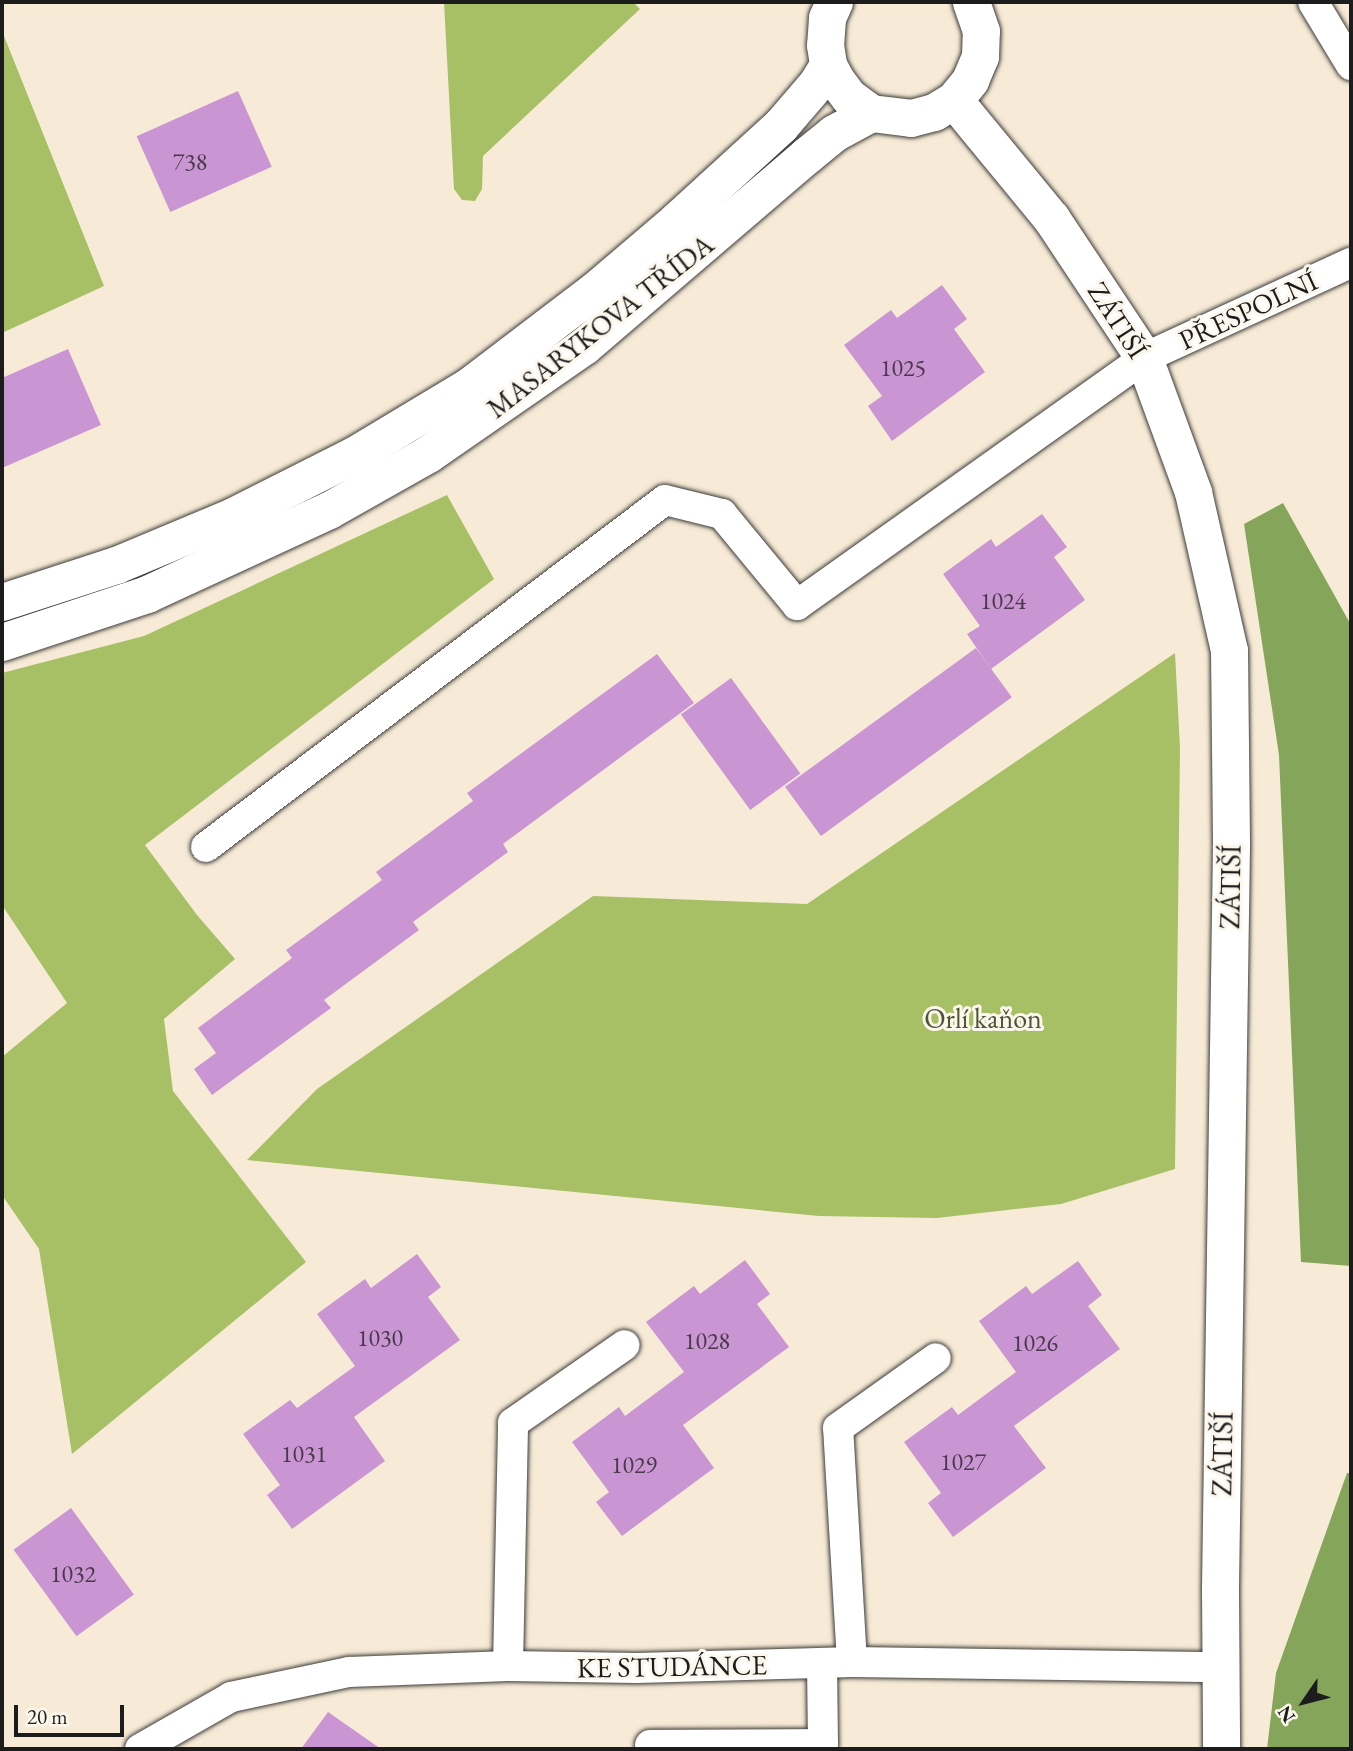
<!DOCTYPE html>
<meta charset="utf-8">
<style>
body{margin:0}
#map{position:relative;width:1353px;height:1751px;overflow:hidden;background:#f7ebd7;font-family:"EB Garamond",serif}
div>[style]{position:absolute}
.green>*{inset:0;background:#a7c065}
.forest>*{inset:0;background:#85a65a}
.building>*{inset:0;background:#ca95d3;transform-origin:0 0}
.roads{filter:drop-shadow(0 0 2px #3d3b38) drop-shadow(0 0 2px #3d3b38)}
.minor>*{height:30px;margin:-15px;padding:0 15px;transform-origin:15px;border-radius:15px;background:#fff}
.tertiary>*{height:37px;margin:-18.5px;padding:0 18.5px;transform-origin:18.5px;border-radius:18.5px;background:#fff}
span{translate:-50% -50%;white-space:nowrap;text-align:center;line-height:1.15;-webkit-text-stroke:6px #fbf7ec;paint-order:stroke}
.number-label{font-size:24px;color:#483a4a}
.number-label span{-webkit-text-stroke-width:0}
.street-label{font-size:28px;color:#1c1c1c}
.park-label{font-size:28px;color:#4d5536}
.frame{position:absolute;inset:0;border:4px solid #1c1c1c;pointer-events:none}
.north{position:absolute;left:1269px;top:1667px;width:70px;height:70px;-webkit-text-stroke:5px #fbf7ec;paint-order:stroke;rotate:235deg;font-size:19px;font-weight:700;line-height:28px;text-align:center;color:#1c1c1c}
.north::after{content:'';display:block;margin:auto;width:24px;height:32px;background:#1c1c1c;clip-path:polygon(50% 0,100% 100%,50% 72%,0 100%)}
.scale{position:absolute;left:14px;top:1705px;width:110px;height:32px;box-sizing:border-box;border:4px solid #1c1c1c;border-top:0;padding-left:9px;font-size:21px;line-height:24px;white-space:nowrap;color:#1c1c1c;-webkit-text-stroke:5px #fbf7ec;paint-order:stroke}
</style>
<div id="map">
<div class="green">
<div style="clip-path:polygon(444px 2px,633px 2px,640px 9px,483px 156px,482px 189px,475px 201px,462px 200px,454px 189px)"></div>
<div style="clip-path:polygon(2px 31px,104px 286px,2px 333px)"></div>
<div style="clip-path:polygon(447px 495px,494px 579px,145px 845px,197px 915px,235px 959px,164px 1019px,173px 1091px,306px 1262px,72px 1454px,39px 1249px,2px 1195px,2px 1057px,67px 1003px,2px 905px,2px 673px,144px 636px)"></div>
<div style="clip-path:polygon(1175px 653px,1180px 748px,1175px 1169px,1061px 1204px,937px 1218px,819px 1216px,247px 1160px,317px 1089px,593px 896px,807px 904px)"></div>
</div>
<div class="forest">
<div style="clip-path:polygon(1283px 503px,1351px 625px,1351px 1266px,1301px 1262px,1279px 755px,1244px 524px)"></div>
<div style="clip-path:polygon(1347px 1473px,1351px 1473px,1351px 1749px,1267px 1749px,1276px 1673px)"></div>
</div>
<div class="building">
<div style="left:238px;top:91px;width:83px;height:111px;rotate:66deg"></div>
<div style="clip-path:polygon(942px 285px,967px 319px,954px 329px,985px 372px,892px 441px,868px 406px,882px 396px,844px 345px,891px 310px,897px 318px)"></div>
<div style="clip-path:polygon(68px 349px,101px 425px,2px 468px,2px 378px)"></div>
<div style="clip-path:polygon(1042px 514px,1067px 547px,1054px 557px,1085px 600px,991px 669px,967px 634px,980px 626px,943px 574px,991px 539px,996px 547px)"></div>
<div style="left:976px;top:648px;width:61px;height:236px;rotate:54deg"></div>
<div style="clip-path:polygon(657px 654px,694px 703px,503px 844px,508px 852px,413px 922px,419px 930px,324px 1000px,331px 1008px,212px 1095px,194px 1069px,216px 1053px,198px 1028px,292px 958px,286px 950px,382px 880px,376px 872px,473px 801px,467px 793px)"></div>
<div style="left:731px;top:678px;width:118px;height:62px;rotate:54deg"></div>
<div style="clip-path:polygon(417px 1254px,441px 1287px,428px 1297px,460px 1340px,354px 1417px,385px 1461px,292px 1529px,267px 1495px,280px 1485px,243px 1434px,290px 1400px,297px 1408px,355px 1366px,317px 1314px,365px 1279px,371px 1288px)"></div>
<div style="clip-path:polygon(745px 1260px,770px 1294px,757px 1304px,789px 1347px,683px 1425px,714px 1468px,622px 1536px,596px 1502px,609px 1492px,572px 1442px,619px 1407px,625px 1416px,684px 1372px,646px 1322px,694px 1286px,700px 1294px)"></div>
<div style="clip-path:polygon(1078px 1261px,1102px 1295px,1088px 1306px,1120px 1349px,1014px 1426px,1046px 1468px,953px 1537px,928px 1503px,941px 1493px,904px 1442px,952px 1407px,958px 1415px,1016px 1372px,979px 1321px,1026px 1286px,1032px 1294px)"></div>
<div style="left:71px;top:1508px;width:107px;height:71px;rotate:54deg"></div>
<div style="clip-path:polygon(328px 1712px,381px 1749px,301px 1749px)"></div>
</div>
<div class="roads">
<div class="minor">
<div style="left:1313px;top:2px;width:74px;rotate:58.9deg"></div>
<div style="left:206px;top:847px;width:575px;rotate:-37.09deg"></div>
<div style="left:665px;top:500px;width:59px;rotate:13.8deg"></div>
<div style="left:722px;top:514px;width:118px;rotate:50.5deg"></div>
<div style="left:797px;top:605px;width:426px;rotate:-35.4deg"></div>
<div style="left:1144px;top:358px;width:228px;rotate:-24.7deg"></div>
<div style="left:852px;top:1662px;width:234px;rotate:-93.4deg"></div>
<div style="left:838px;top:1428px;width:120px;rotate:-35.5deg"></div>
<div style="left:508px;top:1666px;width:243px;rotate:-88.8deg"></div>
<div style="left:513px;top:1423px;width:136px;rotate:-34.9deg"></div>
<div style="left:650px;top:1745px;width:173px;rotate:-0.3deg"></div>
<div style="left:823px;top:1744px;width:81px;rotate:-90.7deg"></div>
<div style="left:140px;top:1749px;width:105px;rotate:-29.7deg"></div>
<div style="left:231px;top:1697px;width:121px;rotate:-12deg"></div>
<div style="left:349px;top:1672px;width:159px;rotate:-2.2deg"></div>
<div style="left:508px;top:1666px;width:129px;rotate:0.9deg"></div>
<div style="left:637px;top:1668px;width:215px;rotate:-1.6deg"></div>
<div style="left:852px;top:1662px;width:369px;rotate:0.8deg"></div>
</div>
<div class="tertiary">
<div style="left:834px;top:2px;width:17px;rotate:114deg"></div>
<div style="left:827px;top:18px;width:27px;rotate:94deg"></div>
<div style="left:825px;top:45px;width:20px;rotate:81deg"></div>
<div style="left:828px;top:65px;width:17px;rotate:62deg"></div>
<div style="left:836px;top:80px;width:21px;rotate:53deg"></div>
<div style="left:849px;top:97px;width:27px;rotate:36deg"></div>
<div style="left:871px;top:113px;width:40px;rotate:7.1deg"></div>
<div style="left:911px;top:118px;width:24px;rotate:-15deg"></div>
<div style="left:934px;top:112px;width:23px;rotate:-31deg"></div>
<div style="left:954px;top:100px;width:26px;rotate:-51deg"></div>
<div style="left:970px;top:80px;width:26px;rotate:-67deg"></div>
<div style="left:980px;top:56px;width:25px;rotate:-88deg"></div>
<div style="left:981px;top:31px;width:31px;rotate:-109deg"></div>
<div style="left:954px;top:100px;width:153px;rotate:50.6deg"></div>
<div style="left:1051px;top:218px;width:168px;rotate:56.4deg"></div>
<div style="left:1144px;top:358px;width:143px;rotate:69.9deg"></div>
<div style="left:1193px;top:492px;width:162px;rotate:77.2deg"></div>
<div style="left:1229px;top:650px;width:196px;rotate:89.4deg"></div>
<div style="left:1231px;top:846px;width:743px;rotate:90.85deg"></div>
<div style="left:1220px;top:1589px;width:160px;rotate:89.6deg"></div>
<div style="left:2px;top:602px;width:120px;rotate:-18deg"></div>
<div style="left:116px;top:565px;width:127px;rotate:-22.7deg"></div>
<div style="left:233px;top:516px;width:136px;rotate:-26.8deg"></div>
<div style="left:354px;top:455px;width:134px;rotate:-31deg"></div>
<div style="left:469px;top:386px;width:158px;rotate:-37.3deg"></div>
<div style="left:595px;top:290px;width:106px;rotate:-40.4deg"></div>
<div style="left:676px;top:221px;width:142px;rotate:-42.4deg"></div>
<div style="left:781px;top:125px;width:55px;rotate:-49.4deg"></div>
<div style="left:817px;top:83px;width:21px;rotate:-59deg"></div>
<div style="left:2px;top:642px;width:153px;rotate:-18.3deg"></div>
<div style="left:147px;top:594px;width:200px;rotate:-24.8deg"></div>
<div style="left:329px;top:510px;width:114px;rotate:-29.5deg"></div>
<div style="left:428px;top:454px;width:190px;rotate:-34.7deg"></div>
<div style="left:584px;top:346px;width:294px;rotate:-40.6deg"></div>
<div style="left:807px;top:155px;width:35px;rotate:-39deg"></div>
<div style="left:834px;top:133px;width:42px;rotate:-28.4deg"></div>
</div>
</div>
<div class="number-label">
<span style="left:190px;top:162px">738</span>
<span style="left:903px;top:368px">1025</span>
<span style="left:1003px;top:601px">1024</span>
<span style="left:380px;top:1338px">1030</span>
<span style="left:707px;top:1341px">1028</span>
<span style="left:1035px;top:1343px">1026</span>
<span style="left:304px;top:1454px">1031</span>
<span style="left:963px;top:1462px">1027</span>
<span style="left:634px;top:1465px">1029</span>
<span style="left:73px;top:1574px">1032</span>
</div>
<div class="street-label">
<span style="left:1248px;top:310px;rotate:-25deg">PŘESPOLNÍ</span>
<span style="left:1118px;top:320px;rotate:57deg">ZÁTIŠÍ</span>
<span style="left:600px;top:326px;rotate:-38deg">MASARYKOVA TŘÍDA</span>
<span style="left:1230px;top:887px;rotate:-89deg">ZÁTIŠÍ</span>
<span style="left:1222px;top:1454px;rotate:-89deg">ZÁTIŠÍ</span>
<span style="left:672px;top:1666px;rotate:-1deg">KE STUDÁNCE</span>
</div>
<div class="park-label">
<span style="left:983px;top:1018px">Orlí kaňon</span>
</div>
<div class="frame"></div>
<div class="north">N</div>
<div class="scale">20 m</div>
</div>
